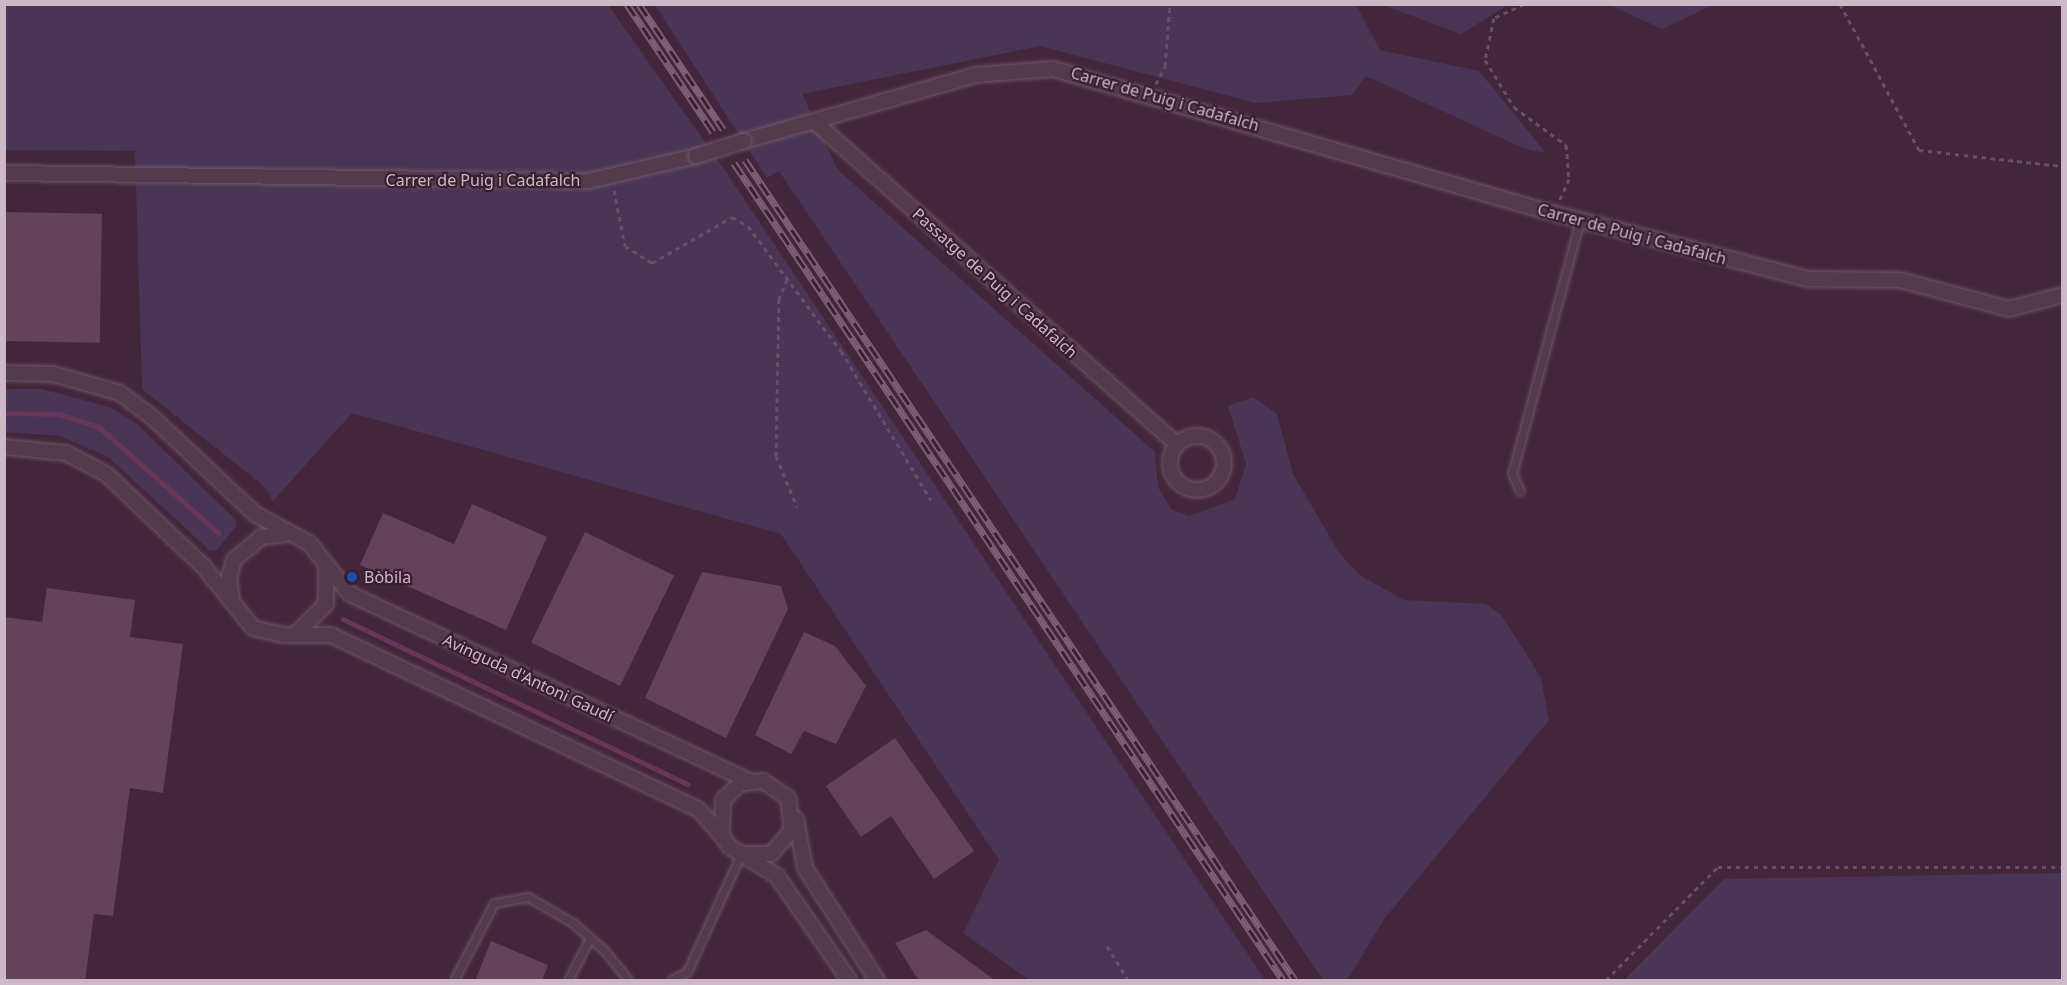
<!DOCTYPE html>
<meta charset="utf-8">
<style>
body{margin:0}
#map{position:relative;width:2067px;height:985px;overflow:hidden;background:#44263b;font-family:"Noto Sans",sans-serif}
div>[style]{position:absolute}
.green>*{inset:0;background:#493555}
.stream>*{height:4.5px;margin:-2.25px;padding:0 2.25px;transform-origin:2.25px;border-radius:2.25px;background:#683657}
.building>*{inset:0;background:#644259;transform-origin:0 0}
.path>*{height:3px;margin-top:-1.5px;transform-origin:0;background:repeating-linear-gradient(90deg,#66506a 0 4.5px,transparent 0 9px)}
.roads{filter:drop-shadow(0 0 2px #6e5666) drop-shadow(0 0 2px #6e5666)}
.lane>*{height:7px;margin:-3.5px;padding:0 3.5px;transform-origin:3.5px;border-radius:3.5px;background:#543b4c}
.street>*{height:14px;margin:-7px;padding:0 7px;transform-origin:7px;border-radius:7px;background:#543b4c}
.street>.ring{margin:-7px;padding:0;box-sizing:content-box;background:none;border:14px solid #543b4c;border-radius:50%}
.rail>*{height:7px;margin-top:-3.5px;transform-origin:0;background:repeating-linear-gradient(90deg,#391f31 0 14px,#7d5f73 0 28px);box-sizing:border-box;border-block:2px solid #7d5f73}
.bridges{filter:drop-shadow(0 0 2px #6e5666) drop-shadow(0 0 2px #6e5666)}
.street-bridge>*{height:14px;margin:-7px;padding:0 7px;transform-origin:7px;border-radius:7px;background:#543b4c}
.dots>*{width:16px;height:16px;translate:-50% -50%;box-sizing:border-box;border:3px solid #391f31;border-radius:50%}
span{translate:-50% -50%;white-space:nowrap;text-align:center;line-height:1.15;-webkit-text-stroke:4.5px #391f31;paint-order:stroke}
.street-label{font-size:16px;color:#cdb8c6}
.poi-label{font-size:16px;color:#cdb8c6}
.left{translate:0 -50%;text-align:left}
.frame{position:absolute;inset:0;border:6px solid #cdb8c6;pointer-events:none}
</style>
<div id="map">
<div class="green">
<div style="clip-path:polygon(5px 5px,608px 5px,724px 169px,1265px 980px,1029px 980px,963px 933px,999px 860px,781px 534px,352px 413px,273px 501px,264px 486px,142px 389px,135px 151px,5px 150px)"></div>
<div style="clip-path:polygon(655px 5px,1356px 5px,1380px 50px,1479px 71px,1546px 153px,1523px 148px,1366px 76px,1352px 95px,1256px 103px,1040px 46px,802px 94px,838px 170px,1155px 452px,1158px 487px,1171px 509px,1189px 516px,1235px 499px,1246px 464px,1228px 406px,1253px 397px,1277px 414px,1293px 474px,1340px 554px,1361px 576px,1404px 600px,1486px 604px,1501px 615px,1517px 639px,1541px 678px,1549px 720px,1385px 918px,1347px 980px,1323px 980px,779px 171px,767px 178px)"></div>
<div style="clip-path:polygon(1383px 5px,1508px 5px,1461px 34px)"></div>
<div style="clip-path:polygon(1610px 5px,1713px 5px,1662px 29px)"></div>
<div style="clip-path:polygon(5px 389px,41px 389px,109px 407px,135px 422px,236px 520px,236px 526px,217px 550px,209px 550px,108px 457px,60px 436px,5px 432px)"></div>
<div style="clip-path:polygon(2062px 873px,2062px 980px,1624px 980px,1724px 879px)"></div>
</div>
<div class="stream">
<div style="left:4px;top:413px;width:55px;rotate:1deg"></div>
<div style="left:59px;top:414px;width:42px;rotate:18deg"></div>
<div style="left:99px;top:427px;width:160px;rotate:41.5deg"></div>
<div style="left:343px;top:619px;width:382px;rotate:25.6deg"></div>
</div>
<div class="building">
<div style="left:4px;top:212px;width:98px;height:129px;rotate:1deg"></div>
<div style="clip-path:polygon(472px 504px,547px 537px,506px 630px,360px 565px,383px 513px,454px 544px)"></div>
<div style="left:585px;top:532px;width:99px;height:123px;rotate:26deg"></div>
<div style="clip-path:polygon(702px 572px,781px 586px,788px 609px,726px 738px,645px 698px)"></div>
<div style="clip-path:polygon(47px 588px,135px 600px,130px 637px,183px 644px,163px 793px,130px 788px,113px 916px,94px 914px,85px 981px,4px 981px,4px 617px,42px 622px)"></div>
<div style="clip-path:polygon(804px 632px,835px 646px,866px 686px,836px 744px,804px 731px,791px 754px,755px 735px)"></div>
<div style="clip-path:polygon(895px 738px,974px 851px,934px 879px,891px 816px,861px 837px,826px 786px)"></div>
<div style="clip-path:polygon(926px 930px,996px 981px,919px 981px,895px 943px)"></div>
<div style="clip-path:polygon(491px 941px,548px 965px,542px 981px,475px 981px)"></div>
</div>
<div class="path">
<div style="left:1524px;top:4px;width:33px;rotate:155deg"></div>
<div style="left:1494px;top:18px;width:43px;rotate:102.1deg"></div>
<div style="left:1485px;top:60px;width:55px;rotate:58.3deg"></div>
<div style="left:1514px;top:107px;width:64px;rotate:36.2deg"></div>
<div style="left:1566px;top:145px;width:34px;rotate:85deg"></div>
<div style="left:1569px;top:179px;width:24px;rotate:114deg"></div>
<div style="left:1840px;top:4px;width:166px;rotate:61.6deg"></div>
<div style="left:1919px;top:150px;width:144px;rotate:6.4deg"></div>
<div style="left:1156px;top:84px;width:20px;rotate:-63deg"></div>
<div style="left:1165px;top:66px;width:62px;rotate:-85.4deg"></div>
<div style="left:614px;top:190px;width:57px;rotate:78.9deg"></div>
<div style="left:625px;top:246px;width:32px;rotate:32deg"></div>
<div style="left:652px;top:263px;width:92px;rotate:-29.9deg"></div>
<div style="left:732px;top:217px;width:18px;rotate:29deg"></div>
<div style="left:748px;top:226px;width:156px;rotate:53.4deg"></div>
<div style="left:841px;top:351px;width:174px;rotate:58.9deg"></div>
<div style="left:787px;top:279px;width:22px;rotate:112deg"></div>
<div style="left:779px;top:299px;width:157px;rotate:91.1deg"></div>
<div style="left:776px;top:456px;width:55px;rotate:67.6deg"></div>
<div style="left:1107px;top:946px;width:40px;rotate:58deg"></div>
<div style="left:1606px;top:980px;width:159px;rotate:-45.3deg"></div>
<div style="left:1718px;top:867px;width:344px"></div>
</div>
<div class="roads">
<div class="lane">
<div style="left:1520px;top:491px;width:19px;rotate:-115deg"></div>
<div style="left:1512px;top:474px;width:263px;rotate:-75deg"></div>
<div style="left:454px;top:980px;width:87px;rotate:-62.5deg"></div>
<div style="left:494px;top:903px;width:35px;rotate:-10deg"></div>
<div style="left:528px;top:897px;width:52px;rotate:30deg"></div>
<div style="left:573px;top:923px;width:41px;rotate:41.1deg"></div>
<div style="left:604px;top:950px;width:38px;rotate:51deg"></div>
<div style="left:568px;top:980px;width:47px;rotate:-62.4deg"></div>
<div style="left:671px;top:980px;width:18px;rotate:-27deg"></div>
<div style="left:687px;top:972px;width:130px;rotate:-65.4deg"></div>
</div>
<div class="street">
<div style="left:815px;top:122px;width:484px;rotate:41.7deg"></div>
<div style="left:744px;top:141px;width:240px;rotate:-15.9deg"></div>
<div style="left:975px;top:75px;width:78px;rotate:-4.4deg"></div>
<div style="left:1053px;top:69px;width:512px;rotate:16.1deg"></div>
<div style="left:1545px;top:211px;width:271px;rotate:14.5deg"></div>
<div style="left:1807px;top:279px;width:93px;rotate:0.6deg"></div>
<div style="left:1900px;top:280px;width:113px;rotate:14.9deg"></div>
<div style="left:2009px;top:309px;width:55px;rotate:-14.8deg"></div>
<div style="left:4px;top:173px;width:584px;rotate:0.78deg"></div>
<div style="left:588px;top:181px;width:111px;rotate:-13deg"></div>
<div style="left:4px;top:373px;width:49px;rotate:1.2deg"></div>
<div style="left:53px;top:374px;width:70px;rotate:15.8deg"></div>
<div style="left:120px;top:393px;width:40px;rotate:37deg"></div>
<div style="left:152px;top:417px;width:141px;rotate:43.3deg"></div>
<div style="left:255px;top:514px;width:61px;rotate:28.2deg"></div>
<div style="left:309px;top:543px;width:65px;rotate:51.2deg"></div>
<div style="left:350px;top:594px;width:442px;rotate:25.1deg"></div>
<div class="ring" style="left:1170px;top:436px;width:40px;height:40px"></div>
<div style="left:4px;top:447px;width:62px;rotate:5.5deg"></div>
<div style="left:66px;top:453px;width:45px;rotate:27.7deg"></div>
<div style="left:106px;top:474px;width:135px;rotate:43.5deg"></div>
<div style="left:204px;top:567px;width:78px;rotate:51.2deg"></div>
<div style="left:253px;top:628px;width:31px;rotate:13deg"></div>
<div style="left:283px;top:635px;width:48px"></div>
<div style="left:331px;top:635px;width:406px;rotate:25.4deg"></div>
<div style="left:698px;top:809px;width:36px;rotate:48deg"></div>
<div style="left:232px;top:601px;width:24px;rotate:-97deg"></div>
<div style="left:229px;top:577px;width:18px;rotate:-74deg"></div>
<div style="left:234px;top:560px;width:35px;rotate:-40deg"></div>
<div style="left:261px;top:537px;width:23px;rotate:-7deg"></div>
<div style="left:298px;top:632px;width:40px;rotate:-45deg"></div>
<div style="left:326px;top:604px;width:38px;rotate:-90deg"></div>
<div style="left:796px;top:819px;width:50px;rotate:79.6deg"></div>
<div style="left:805px;top:868px;width:133px;rotate:57.3deg"></div>
<div style="left:741px;top:854px;width:30px"></div>
<div style="left:771px;top:854px;width:32px;rotate:-49deg"></div>
<div style="left:792px;top:830px;width:32px;rotate:-97deg"></div>
<div style="left:788px;top:798px;width:30px;rotate:-146deg"></div>
<div style="left:763px;top:781px;width:23px;rotate:173deg"></div>
<div style="left:740px;top:784px;width:23px;rotate:137deg"></div>
<div style="left:723px;top:800px;width:36px;rotate:92deg"></div>
<div style="left:722px;top:836px;width:14px;rotate:54deg"></div>
<div style="left:730px;top:847px;width:13px;rotate:32deg"></div>
<div style="left:741px;top:854px;width:42px;rotate:31.4deg"></div>
<div style="left:777px;top:876px;width:126px;rotate:55.3deg"></div>
</div>
</div>
<div class="rail">
<div style="left:627px;top:4px;width:154px;rotate:56.1deg"></div>
<div style="left:639px;top:4px;width:151px;rotate:56.1deg"></div>
<div style="left:745px;top:160px;width:987px;rotate:56.15deg"></div>
<div style="left:734px;top:163px;width:984px;rotate:56.1deg"></div>
</div>
<div class="bridges">
<div class="street-bridge">
<div style="left:696px;top:156px;width:50px;rotate:-17.4deg"></div>
</div>
</div>
<div class="dots">
<div style="left:352px;top:577px;background:#1a4fb4"></div>
</div>
<div class="street-label">
<span style="left:1165px;top:99px;rotate:16deg">Carrer de Puig i Cadafalch</span>
<span style="left:483px;top:180px">Carrer de Puig i Cadafalch</span>
<span style="left:1632px;top:234px;rotate:15deg">Carrer de Puig i Cadafalch</span>
<span style="left:995px;top:283px;rotate:42deg">Passatge de Puig i Cadafalch</span>
<span style="left:528px;top:678px;rotate:25deg">Avinguda d'Antoni Gaudí</span>
</div>
<div class="poi-label">
<span class="left" style="left:364px;top:577px">Bòbila</span>
</div>
<div class="frame"></div>
</div>
